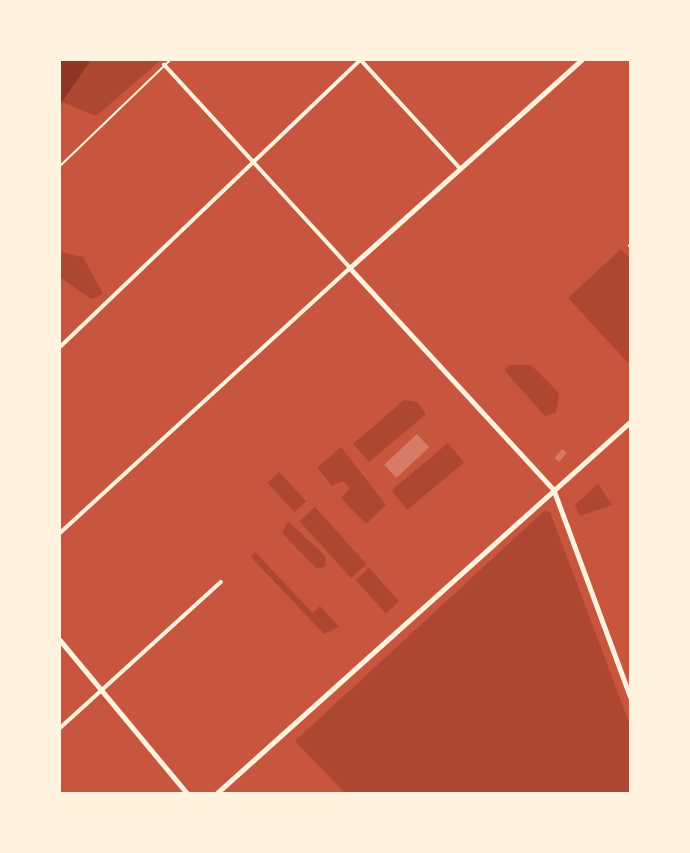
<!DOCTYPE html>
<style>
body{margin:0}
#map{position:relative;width:690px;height:853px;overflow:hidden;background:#c8553d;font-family:Bitter,serif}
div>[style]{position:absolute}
.green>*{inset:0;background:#ae4732;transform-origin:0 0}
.water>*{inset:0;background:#8f3625}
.building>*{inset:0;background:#d67c66;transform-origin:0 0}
.service>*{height:2px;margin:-1px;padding:0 1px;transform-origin:1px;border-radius:1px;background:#fff3e0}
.minor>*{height:3.5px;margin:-1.75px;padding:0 1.75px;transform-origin:1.75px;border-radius:1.75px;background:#fff3e0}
.tertiary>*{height:4.5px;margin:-2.25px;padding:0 2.25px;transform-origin:2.25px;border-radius:2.25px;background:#fff3e0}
span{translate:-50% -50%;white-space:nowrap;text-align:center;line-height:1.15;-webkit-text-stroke:5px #fff3e0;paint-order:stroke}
.frame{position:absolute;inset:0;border:61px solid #fff3e0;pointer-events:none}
</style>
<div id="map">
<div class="green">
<div style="clip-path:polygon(91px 60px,161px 60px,96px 116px,62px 102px)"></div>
<div style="clip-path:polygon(621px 249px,630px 259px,630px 365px,568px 298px)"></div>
<div style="clip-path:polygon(60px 252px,83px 257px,103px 294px,91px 299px,60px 277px)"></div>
<div style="clip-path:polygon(509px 365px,531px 365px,553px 387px,559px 394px,556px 412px,545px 416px,504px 370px)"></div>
<div style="clip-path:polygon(404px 400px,417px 402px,426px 414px,369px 462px,353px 444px)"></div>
<div style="left:448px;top:443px;width:25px;height:74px;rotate:50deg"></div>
<div style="clip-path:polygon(341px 447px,386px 505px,366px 524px,341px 498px,350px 488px,343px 481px,332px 486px,317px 468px)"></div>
<div style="left:279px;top:472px;width:40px;height:16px;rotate:47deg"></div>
<div style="clip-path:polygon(598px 484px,612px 505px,580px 516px,575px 505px)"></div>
<div style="left:315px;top:507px;width:77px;height:21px;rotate:48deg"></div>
<div style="clip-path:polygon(544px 511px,550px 512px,630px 725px,630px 792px,345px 793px,295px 741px)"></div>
<div style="clip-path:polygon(288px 521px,326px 557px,325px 567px,316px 568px,282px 533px)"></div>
<div style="clip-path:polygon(255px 552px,313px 613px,320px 606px,339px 627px,324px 634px,251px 557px)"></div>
<div style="left:369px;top:568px;width:45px;height:18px;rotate:48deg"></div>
</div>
<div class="water">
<div style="clip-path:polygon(60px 60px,91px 60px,60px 105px)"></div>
</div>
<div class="building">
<div style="left:417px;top:434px;width:18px;height:45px;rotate:47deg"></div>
<div style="left:562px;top:449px;width:6px;height:12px;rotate:39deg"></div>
</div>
<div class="service">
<div style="left:60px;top:166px;width:153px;rotate:-43.9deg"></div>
<div style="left:629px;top:246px;width:2px;rotate:-63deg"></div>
</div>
<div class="minor">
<div style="left:361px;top:60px;width:147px;rotate:47.5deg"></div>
<div style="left:60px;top:347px;width:415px;rotate:-43.7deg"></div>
<div style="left:60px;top:533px;width:393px;rotate:-42.4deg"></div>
<div style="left:350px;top:268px;width:275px;rotate:-132.5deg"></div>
<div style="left:60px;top:728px;width:217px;rotate:-42.2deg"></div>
</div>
<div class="tertiary">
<div style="left:582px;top:60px;width:312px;rotate:138.1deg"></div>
<div style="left:350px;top:268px;width:301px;rotate:47.4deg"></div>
<div style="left:554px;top:490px;width:220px;rotate:69.7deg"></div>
<div style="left:60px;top:640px;width:200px;rotate:50.3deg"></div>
<div style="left:216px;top:794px;width:557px;rotate:-41.94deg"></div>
</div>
<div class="frame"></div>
</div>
